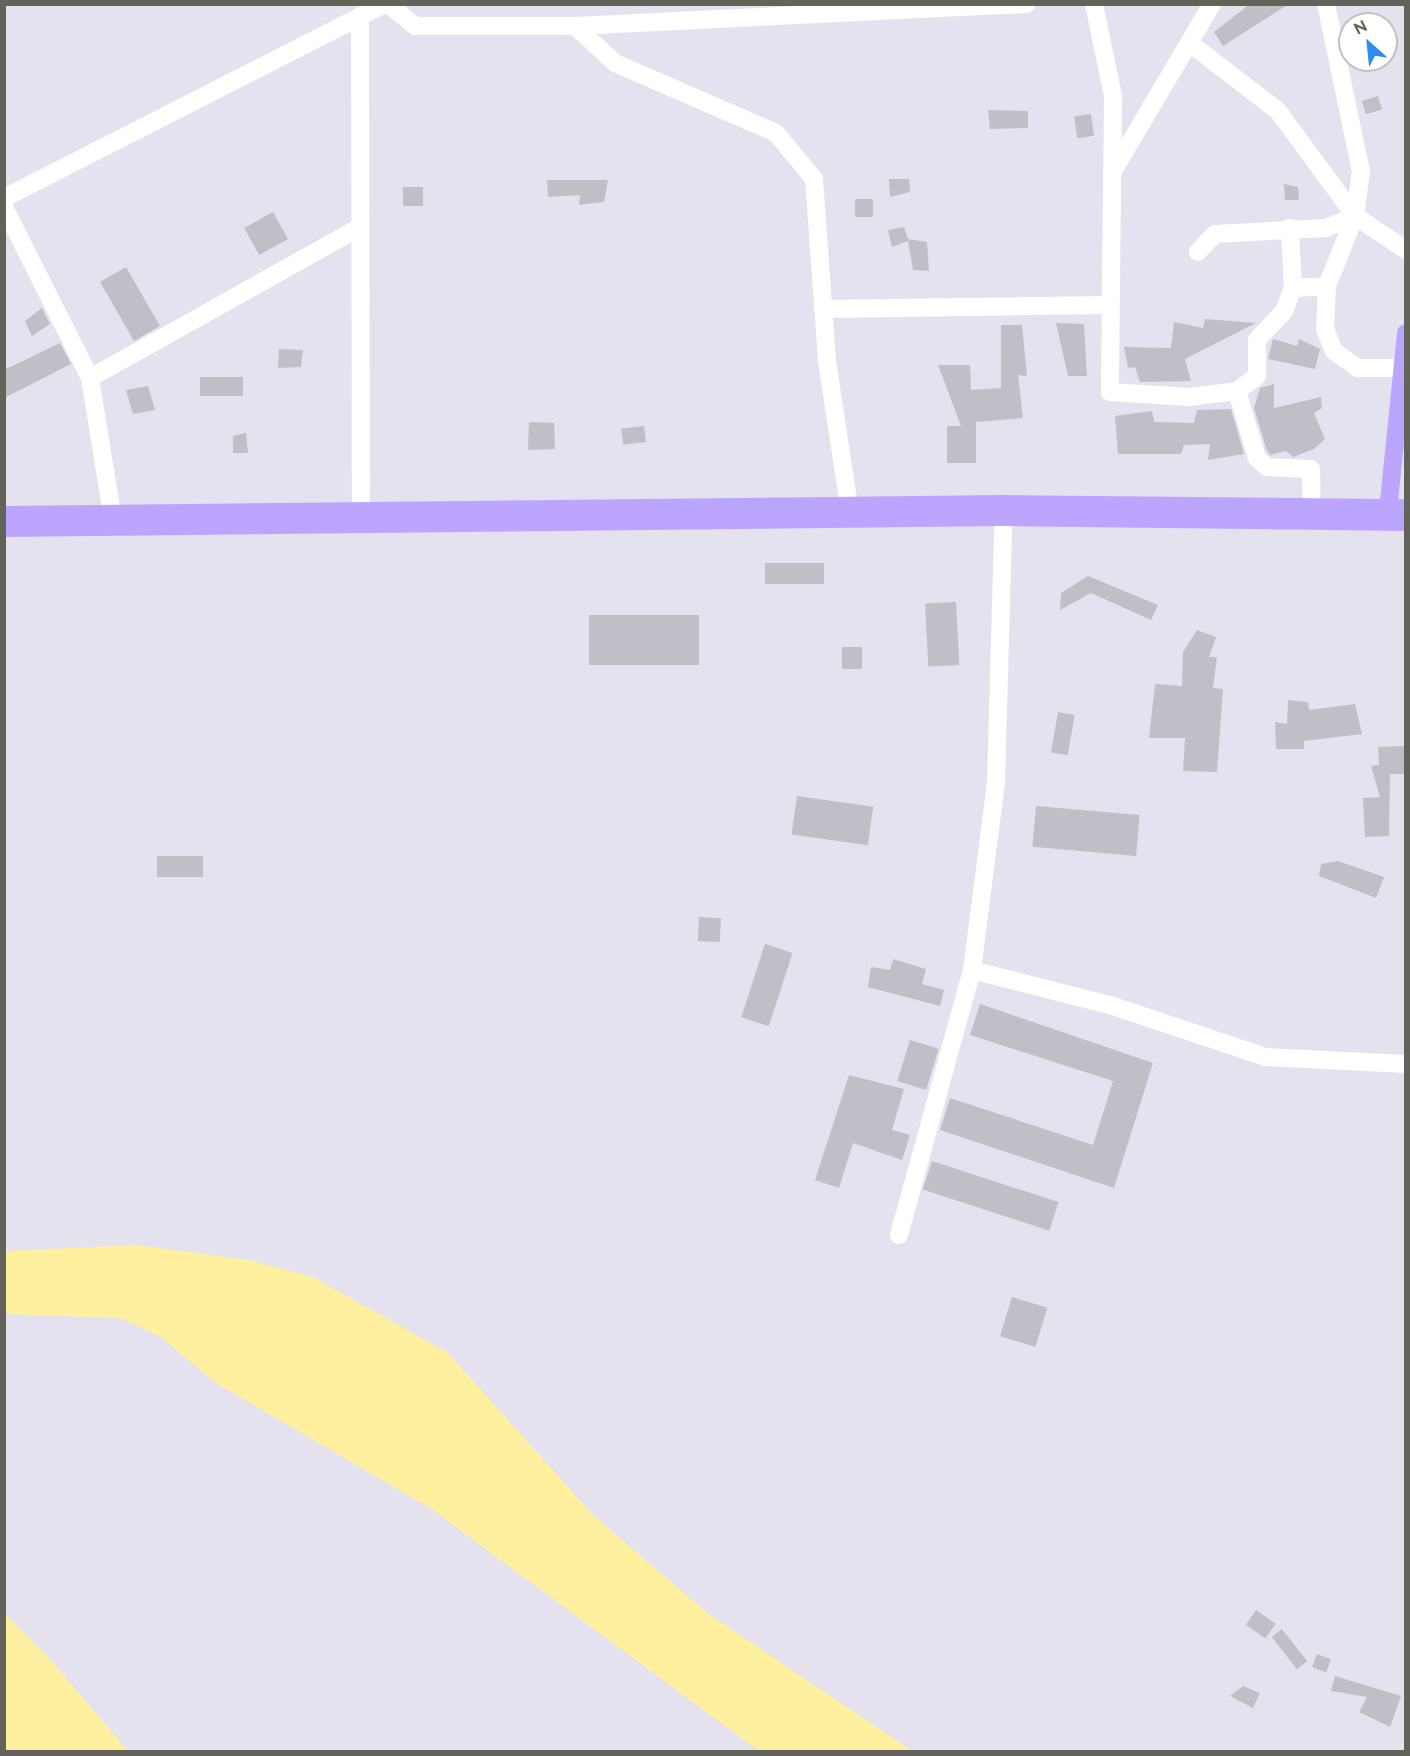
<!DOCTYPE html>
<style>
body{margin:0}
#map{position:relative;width:1410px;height:1756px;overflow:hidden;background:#e4e2ee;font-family:Raleway,sans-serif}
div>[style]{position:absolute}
.water>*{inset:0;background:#fff0a0}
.building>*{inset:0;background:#c0bfc8;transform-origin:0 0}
.minor>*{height:18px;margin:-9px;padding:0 9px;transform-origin:9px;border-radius:9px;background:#fff}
.major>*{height:18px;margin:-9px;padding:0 9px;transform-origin:9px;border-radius:9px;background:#bba5ff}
span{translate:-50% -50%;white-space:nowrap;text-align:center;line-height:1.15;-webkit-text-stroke:6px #fff;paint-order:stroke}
.frame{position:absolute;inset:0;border:6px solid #63635a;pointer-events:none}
.north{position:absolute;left:1338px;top:12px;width:60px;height:60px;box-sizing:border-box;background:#fff;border:2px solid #c1c1bd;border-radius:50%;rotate:333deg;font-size:16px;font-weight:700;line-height:24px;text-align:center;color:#63635a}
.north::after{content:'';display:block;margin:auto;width:21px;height:27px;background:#298eec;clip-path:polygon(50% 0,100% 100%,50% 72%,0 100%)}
</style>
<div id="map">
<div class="water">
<div style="clip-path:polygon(136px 1245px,248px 1260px,313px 1277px,448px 1353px,592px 1514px,707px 1613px,912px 1751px,759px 1751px,430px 1508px,216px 1383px,161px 1337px,120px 1318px,5px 1314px,5px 1251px)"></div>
<div style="clip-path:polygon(4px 1613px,49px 1658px,128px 1751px,5px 1751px)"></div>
</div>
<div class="building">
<div style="clip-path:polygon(1250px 4px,1289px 4px,1223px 46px,1214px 32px)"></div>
<div style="left:1378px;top:96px;width:14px;height:17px;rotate:73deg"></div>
<div style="clip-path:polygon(988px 110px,1028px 111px,1028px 128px,990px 129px)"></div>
<div style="left:1091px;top:114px;width:22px;height:17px;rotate:82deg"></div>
<div style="clip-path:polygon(889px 179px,909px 179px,910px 192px,890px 197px)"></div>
<div style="clip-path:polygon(547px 180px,608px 180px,604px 202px,579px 205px,580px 195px,548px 197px)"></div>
<div style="clip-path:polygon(1284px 184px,1298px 187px,1299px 200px,1285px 200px)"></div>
<div style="left:403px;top:187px;width:20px;height:19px"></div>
<div style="left:873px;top:199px;width:18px;height:18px;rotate:90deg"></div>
<div style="left:273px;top:212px;width:31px;height:33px;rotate:61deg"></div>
<div style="clip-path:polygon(904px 227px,908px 239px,927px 242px,929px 271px,913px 270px,908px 241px,892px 247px,888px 230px)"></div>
<div style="left:126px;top:267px;width:68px;height:30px;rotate:60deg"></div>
<div style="clip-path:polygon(42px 308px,50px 324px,32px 336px,25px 321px)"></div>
<div style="clip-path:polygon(1205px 319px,1256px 323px,1185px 359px,1191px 381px,1140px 382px,1135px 367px,1128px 368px,1124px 347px,1171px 348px,1174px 322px,1203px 328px)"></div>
<div style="clip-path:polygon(1056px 323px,1084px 324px,1087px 376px,1068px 376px)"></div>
<div style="clip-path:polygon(1001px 325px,1022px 325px,1027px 376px,1018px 375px,1023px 418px,976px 422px,976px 463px,947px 463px,947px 426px,961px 426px,938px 365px,970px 365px,971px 390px,1001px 388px)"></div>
<div style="clip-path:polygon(1273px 339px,1297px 346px,1299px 339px,1320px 349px,1315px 369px,1268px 359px)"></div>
<div style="clip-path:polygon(60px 343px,71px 364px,4px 398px,4px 370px)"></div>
<div style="clip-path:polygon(279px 349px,303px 350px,301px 367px,278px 368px)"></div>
<div style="left:243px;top:377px;width:19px;height:43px;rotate:90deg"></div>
<div style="clip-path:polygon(1274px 384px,1274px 408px,1321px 397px,1322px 408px,1314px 413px,1325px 439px,1314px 449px,1293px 457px,1286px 451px,1270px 455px,1266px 448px,1254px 408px,1260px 388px)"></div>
<div style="clip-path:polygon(148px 386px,155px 410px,133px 414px,126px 390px)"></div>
<div style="clip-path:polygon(1231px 409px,1244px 454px,1208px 460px,1210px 444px,1184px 445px,1181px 454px,1118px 454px,1115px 416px,1152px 411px,1154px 422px,1194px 423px,1197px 410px)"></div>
<div style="clip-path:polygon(529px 422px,554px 423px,555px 449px,528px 450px)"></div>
<div style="left:644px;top:426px;width:16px;height:23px;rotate:83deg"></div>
<div style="clip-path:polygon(246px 433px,248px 453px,233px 453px,233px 436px)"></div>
<div style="left:824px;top:563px;width:21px;height:59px;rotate:90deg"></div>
<div style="clip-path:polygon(1088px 576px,1158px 605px,1151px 620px,1091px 593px,1060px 610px,1061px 593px)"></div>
<div style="left:956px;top:602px;width:63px;height:31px;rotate:87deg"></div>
<div style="left:589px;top:615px;width:110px;height:50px"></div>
<div style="clip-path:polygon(1197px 630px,1216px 637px,1209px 657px,1217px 657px,1213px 688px,1223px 689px,1217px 772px,1183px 771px,1185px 738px,1149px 738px,1155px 684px,1182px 686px,1183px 652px)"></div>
<div style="left:842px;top:647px;width:20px;height:22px"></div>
<div style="clip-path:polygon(1288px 700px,1308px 702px,1309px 710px,1355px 704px,1362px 734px,1304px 741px,1304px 749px,1276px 749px,1275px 722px,1287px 724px)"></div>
<div style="left:1058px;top:712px;width:17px;height:41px;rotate:10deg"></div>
<div style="clip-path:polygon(1406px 746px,1406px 774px,1390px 774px,1389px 836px,1365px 837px,1363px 798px,1380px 797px,1371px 766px,1379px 765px,1378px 747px)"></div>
<div style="left:797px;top:796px;width:77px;height:39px;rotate:8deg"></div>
<div style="left:1036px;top:806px;width:104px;height:41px;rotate:5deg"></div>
<div style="left:157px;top:856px;width:46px;height:21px"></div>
<div style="clip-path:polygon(1338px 861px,1384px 877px,1376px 898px,1319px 876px,1321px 864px)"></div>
<div style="left:699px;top:917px;width:22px;height:24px;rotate:3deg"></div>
<div style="left:765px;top:944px;width:29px;height:77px;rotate:18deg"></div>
<div style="clip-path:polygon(893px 959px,926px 969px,922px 984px,944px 990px,940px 1006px,868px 987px,871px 967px,890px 970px)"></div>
<div style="clip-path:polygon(980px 1004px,1153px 1063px,1114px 1188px,940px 1130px,950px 1098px,1093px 1145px,1113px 1081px,970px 1035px)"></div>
<div style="left:910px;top:1040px;width:30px;height:43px;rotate:17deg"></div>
<div style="clip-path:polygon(849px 1075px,904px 1089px,892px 1130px,910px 1135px,902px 1160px,853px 1143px,839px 1188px,815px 1180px)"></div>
<div style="left:932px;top:1161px;width:133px;height:30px;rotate:18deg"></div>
<div style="left:1012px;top:1297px;width:37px;height:41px;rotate:17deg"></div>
<div style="left:1256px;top:1610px;width:24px;height:18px;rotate:35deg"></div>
<div style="left:1282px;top:1629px;width:41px;height:13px;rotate:52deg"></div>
<div style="left:1317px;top:1654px;width:15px;height:14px;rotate:20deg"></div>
<div style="clip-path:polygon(1335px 1676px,1401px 1696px,1390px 1727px,1359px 1712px,1367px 1697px,1331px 1691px)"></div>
<div style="clip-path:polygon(1243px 1686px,1260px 1693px,1253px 1708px,1230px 1696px)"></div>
</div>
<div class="minor">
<div style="left:388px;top:4px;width:35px;rotate:39deg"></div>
<div style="left:415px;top:26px;width:160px"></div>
<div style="left:575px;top:26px;width:452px;rotate:-2.8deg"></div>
<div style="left:1094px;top:4px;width:94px;rotate:78.3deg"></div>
<div style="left:1113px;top:96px;width:296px;rotate:90.6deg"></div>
<div style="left:1110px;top:392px;width:79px;rotate:3.6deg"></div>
<div style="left:1189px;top:397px;width:48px;rotate:-7.1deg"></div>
<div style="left:1237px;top:391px;width:25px;rotate:-37deg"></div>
<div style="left:1257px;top:376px;width:36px;rotate:-90deg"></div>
<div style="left:1257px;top:340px;width:40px;rotate:-47deg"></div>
<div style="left:1284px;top:311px;width:25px;rotate:-69deg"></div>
<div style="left:1293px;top:288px;width:60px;rotate:-92.9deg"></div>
<div style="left:1326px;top:4px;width:171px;rotate:78.2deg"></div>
<div style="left:1361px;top:171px;width:45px;rotate:97.6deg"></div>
<div style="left:1355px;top:216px;width:75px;rotate:111.8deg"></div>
<div style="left:1327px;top:286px;width:43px;rotate:92.7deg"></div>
<div style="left:1325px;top:329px;width:24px;rotate:68deg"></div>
<div style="left:1334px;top:351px;width:29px;rotate:36deg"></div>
<div style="left:1357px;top:368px;width:45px"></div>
<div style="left:360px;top:16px;width:494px;rotate:89.9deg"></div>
<div style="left:575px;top:26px;width:54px;rotate:42.8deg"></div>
<div style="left:615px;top:63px;width:176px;rotate:23.5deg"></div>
<div style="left:776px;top:133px;width:60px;rotate:50.4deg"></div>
<div style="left:814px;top:179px;width:182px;rotate:85.9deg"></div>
<div style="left:827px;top:361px;width:160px;rotate:81.4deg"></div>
<div style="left:1191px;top:44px;width:110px;rotate:37.6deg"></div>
<div style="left:1278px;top:111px;width:130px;rotate:53.7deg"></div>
<div style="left:1355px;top:216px;width:61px;rotate:33.7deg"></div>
<div style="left:1112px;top:173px;width:196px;rotate:-59.4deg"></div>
<div style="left:4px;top:198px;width:428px;rotate:-27deg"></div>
<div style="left:4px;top:207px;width:191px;rotate:63.3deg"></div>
<div style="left:90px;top:378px;width:138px;rotate:80.8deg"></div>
<div style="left:1198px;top:252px;width:25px;rotate:-47deg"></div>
<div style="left:1215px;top:234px;width:111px;rotate:-3.1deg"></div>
<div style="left:1326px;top:228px;width:31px;rotate:-22deg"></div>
<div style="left:1293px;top:288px;width:34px;rotate:-3deg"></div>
<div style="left:823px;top:309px;width:286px;rotate:-0.8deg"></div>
<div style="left:90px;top:378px;width:306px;rotate:-29.2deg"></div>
<div style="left:1237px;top:391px;width:70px;rotate:73.4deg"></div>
<div style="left:1257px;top:458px;width:13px;rotate:42deg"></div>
<div style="left:1267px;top:467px;width:44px;rotate:2.6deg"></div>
<div style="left:1311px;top:469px;width:39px;rotate:89deg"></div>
<div style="left:972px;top:970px;width:146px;rotate:14.3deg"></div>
<div style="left:1113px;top:1006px;width:160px;rotate:18.5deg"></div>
<div style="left:1265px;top:1057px;width:141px;rotate:2.8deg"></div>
<div style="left:899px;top:1235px;width:275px;rotate:-74.6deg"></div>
<div style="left:972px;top:970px;width:189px;rotate:-82.7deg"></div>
<div style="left:996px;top:783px;width:279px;rotate:-88.4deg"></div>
</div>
<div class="major">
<div style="left:4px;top:515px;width:1000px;rotate:-0.63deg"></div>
<div style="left:1004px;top:504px;width:402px;rotate:0.6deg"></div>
<div style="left:1387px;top:521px;width:189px;rotate:-84.2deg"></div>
<div style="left:4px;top:528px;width:1000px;rotate:-0.63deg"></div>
<div style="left:1004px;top:517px;width:402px;rotate:0.7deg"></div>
</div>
<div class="frame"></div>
<div class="north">N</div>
</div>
